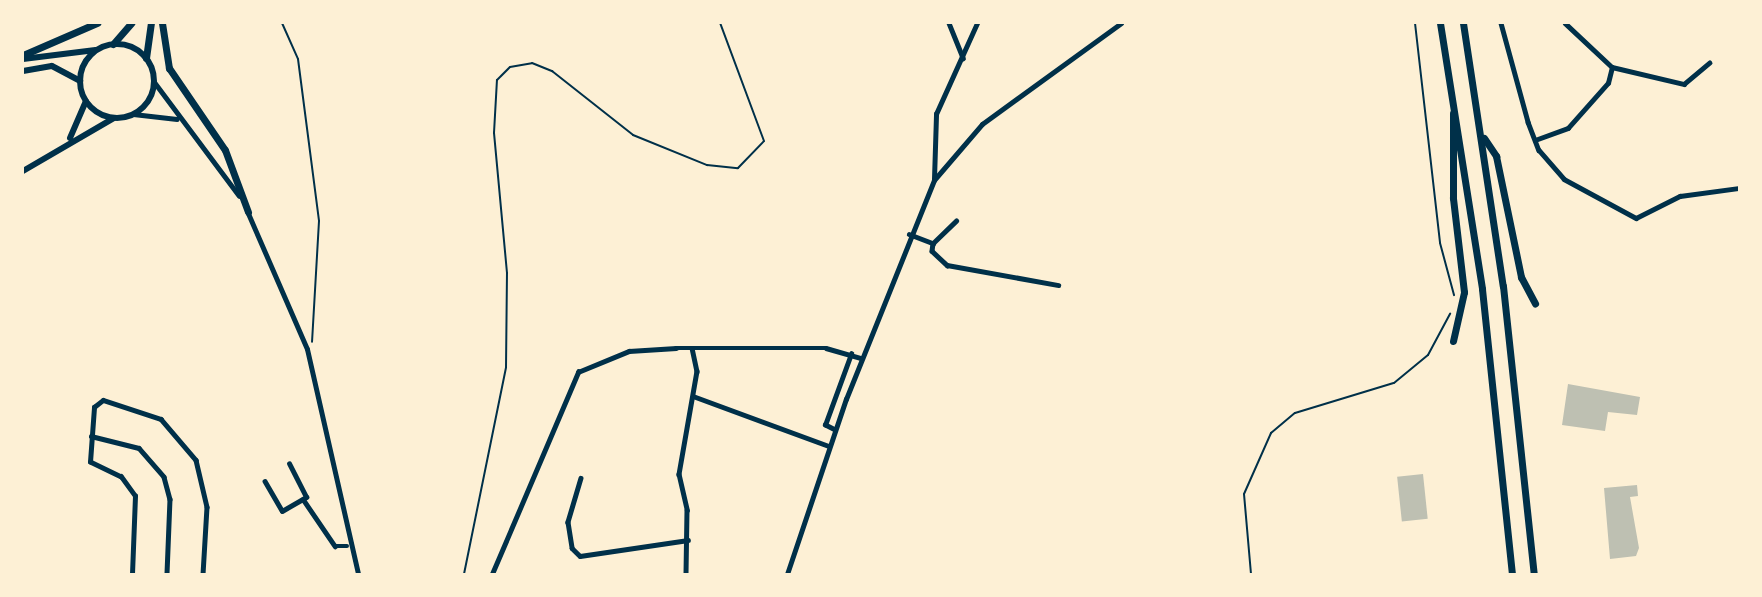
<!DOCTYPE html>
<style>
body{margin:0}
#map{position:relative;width:1762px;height:597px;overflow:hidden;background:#fdf0d5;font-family:Helvetica,sans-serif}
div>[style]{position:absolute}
.building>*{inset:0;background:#bec0b2;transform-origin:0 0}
.path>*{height:2px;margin:-1px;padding:0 1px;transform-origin:1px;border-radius:1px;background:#003049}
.minor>*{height:4.5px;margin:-2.25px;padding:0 2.25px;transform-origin:2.25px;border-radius:2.25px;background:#003049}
.tertiary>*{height:5px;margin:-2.5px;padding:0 2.5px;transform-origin:2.5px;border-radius:2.5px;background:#003049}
.primary>*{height:6px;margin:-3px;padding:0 3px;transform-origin:3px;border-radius:3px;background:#003049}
.primary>.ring{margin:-3px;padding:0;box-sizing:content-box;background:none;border:6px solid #003049;border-radius:50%}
.trunk>*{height:7px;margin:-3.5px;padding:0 3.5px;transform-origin:3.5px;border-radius:3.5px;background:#003049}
.motorway>*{height:7px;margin:-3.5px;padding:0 3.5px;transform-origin:3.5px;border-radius:3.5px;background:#003049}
span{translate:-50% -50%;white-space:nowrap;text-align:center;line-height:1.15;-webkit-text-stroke:5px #fdf0d5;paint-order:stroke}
.frame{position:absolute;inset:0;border:24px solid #fdf0d5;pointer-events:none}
</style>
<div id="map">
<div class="building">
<div style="clip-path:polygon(1568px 384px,1640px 397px,1637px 415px,1608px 412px,1605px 431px,1562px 425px)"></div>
<div style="left:1423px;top:474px;width:45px;height:26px;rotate:84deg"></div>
<div style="clip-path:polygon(1637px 485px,1638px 496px,1630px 497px,1639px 548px,1636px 556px,1610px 559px,1604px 488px)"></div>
</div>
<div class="path">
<div style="left:282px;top:23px;width:39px;rotate:66deg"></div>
<div style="left:298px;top:59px;width:163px;rotate:82.6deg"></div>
<div style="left:319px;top:221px;width:121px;rotate:93.3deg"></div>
<div style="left:1415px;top:23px;width:221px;rotate:83.5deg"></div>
<div style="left:1440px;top:243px;width:54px;rotate:74.9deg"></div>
<div style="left:464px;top:574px;width:211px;rotate:-78.5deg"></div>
<div style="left:506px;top:367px;width:94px;rotate:-89.4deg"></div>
<div style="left:507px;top:273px;width:141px;rotate:-95.3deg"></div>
<div style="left:494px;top:133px;width:53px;rotate:-86.8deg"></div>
<div style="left:497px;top:80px;width:18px;rotate:-45deg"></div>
<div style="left:510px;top:67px;width:22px;rotate:-10deg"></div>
<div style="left:532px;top:63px;width:22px;rotate:22deg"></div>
<div style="left:552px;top:71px;width:103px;rotate:38.3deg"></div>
<div style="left:633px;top:135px;width:80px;rotate:22.1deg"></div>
<div style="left:707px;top:165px;width:31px;rotate:6deg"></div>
<div style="left:738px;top:168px;width:37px;rotate:-46deg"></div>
<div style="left:764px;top:141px;width:126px;rotate:-110.4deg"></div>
<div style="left:1251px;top:574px;width:80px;rotate:-95deg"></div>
<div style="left:1244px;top:494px;width:67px;rotate:-66.1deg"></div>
<div style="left:1271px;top:433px;width:31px;rotate:-40deg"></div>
<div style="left:1295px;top:413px;width:103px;rotate:-16.9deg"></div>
<div style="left:1394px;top:383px;width:44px;rotate:-39.5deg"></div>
<div style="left:1428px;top:355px;width:47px;rotate:-61.8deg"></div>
</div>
<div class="minor">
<div style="left:949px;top:23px;width:38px;rotate:68deg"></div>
<div style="left:1501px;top:23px;width:103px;rotate:74.7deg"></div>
<div style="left:1528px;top:122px;width:30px;rotate:69deg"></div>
<div style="left:1539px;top:150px;width:38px;rotate:49deg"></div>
<div style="left:1564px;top:179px;width:82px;rotate:28.4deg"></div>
<div style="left:1636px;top:218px;width:49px;rotate:-26.6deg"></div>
<div style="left:1680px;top:196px;width:60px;rotate:-7.7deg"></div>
<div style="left:1565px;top:23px;width:64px;rotate:43.1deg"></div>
<div style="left:1612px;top:67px;width:74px;rotate:13.3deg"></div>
<div style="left:1684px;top:84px;width:33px;rotate:-40deg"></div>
<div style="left:1535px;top:140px;width:35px;rotate:-20deg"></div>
<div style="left:1568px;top:128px;width:60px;rotate:-48.4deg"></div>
<div style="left:1608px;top:83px;width:16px;rotate:-76deg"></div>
<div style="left:934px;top:179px;width:65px;rotate:-88.2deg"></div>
<div style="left:936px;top:114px;width:100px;rotate:-65.7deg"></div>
<div style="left:909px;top:234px;width:26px;rotate:21deg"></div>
<div style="left:933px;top:243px;width:32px;rotate:-44deg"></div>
<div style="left:933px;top:243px;width:8px;rotate:97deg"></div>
<div style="left:932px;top:251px;width:21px;rotate:43deg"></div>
<div style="left:947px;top:265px;width:113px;rotate:10.2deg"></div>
<div style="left:692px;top:348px;width:134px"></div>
<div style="left:826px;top:348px;width:37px;rotate:16deg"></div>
<div style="left:693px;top:396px;width:145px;rotate:20.2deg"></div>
<div style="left:835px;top:430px;width:11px;rotate:-153deg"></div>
<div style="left:825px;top:425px;width:76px;rotate:-69.9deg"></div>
<div style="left:91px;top:436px;width:49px;rotate:14deg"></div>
<div style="left:139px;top:448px;width:38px;rotate:49deg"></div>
<div style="left:164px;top:477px;width:23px;rotate:75deg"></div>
<div style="left:170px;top:499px;width:75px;rotate:92.3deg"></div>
<div style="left:581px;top:478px;width:46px;rotate:106.5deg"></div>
<div style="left:568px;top:522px;width:26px;rotate:81deg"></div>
<div style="left:572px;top:548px;width:11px;rotate:45deg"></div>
<div style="left:580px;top:556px;width:109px;rotate:-8.4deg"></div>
<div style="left:265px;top:481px;width:34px;rotate:60deg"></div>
<div style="left:282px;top:511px;width:28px;rotate:-30deg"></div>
<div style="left:306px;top:497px;width:37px;rotate:-117deg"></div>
<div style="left:303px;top:499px;width:57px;rotate:55.8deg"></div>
<div style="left:335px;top:546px;width:12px"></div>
<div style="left:132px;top:574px;width:78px;rotate:-87.8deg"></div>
<div style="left:135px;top:496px;width:24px;rotate:-126deg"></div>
<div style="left:121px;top:477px;width:34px;rotate:-154deg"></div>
<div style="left:90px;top:462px;width:55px;rotate:-85.8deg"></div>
<div style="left:94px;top:407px;width:11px;rotate:-38deg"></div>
<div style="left:103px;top:400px;width:61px;rotate:18.1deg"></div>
<div style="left:161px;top:419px;width:54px;rotate:49.5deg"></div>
<div style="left:196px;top:460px;width:48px;rotate:76.8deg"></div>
<div style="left:207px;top:507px;width:67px;rotate:93.4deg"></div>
<div style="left:492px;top:574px;width:220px;rotate:-66.9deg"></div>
<div style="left:578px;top:372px;width:55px;rotate:-22.4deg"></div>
<div style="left:629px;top:351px;width:47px;rotate:-3.7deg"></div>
<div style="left:676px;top:348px;width:16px"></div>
<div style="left:692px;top:348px;width:24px;rotate:78deg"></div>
<div style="left:697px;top:371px;width:105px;rotate:99.9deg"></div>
<div style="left:679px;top:474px;width:37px;rotate:77deg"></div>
<div style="left:687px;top:510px;width:64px;rotate:90.9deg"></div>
</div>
<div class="tertiary">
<div style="left:154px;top:82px;width:142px;rotate:53.3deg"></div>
<div style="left:133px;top:114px;width:44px;rotate:6.5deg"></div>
<div style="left:247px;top:211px;width:150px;rotate:66.5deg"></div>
<div style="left:307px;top:349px;width:231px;rotate:77.2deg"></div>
<div style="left:787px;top:574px;width:185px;rotate:-71.4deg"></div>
<div style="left:846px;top:399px;width:236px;rotate:-68.1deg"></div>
<div style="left:934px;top:180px;width:74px;rotate:-49.4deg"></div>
<div style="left:982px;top:124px;width:172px;rotate:-36deg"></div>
</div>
<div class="primary">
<div class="ring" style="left:80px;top:44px;width:68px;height:68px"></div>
<div style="left:23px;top:59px;width:73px;rotate:-7.1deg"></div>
<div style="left:23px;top:71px;width:29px;rotate:-10deg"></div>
<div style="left:52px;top:66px;width:32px;rotate:28deg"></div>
<div style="left:70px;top:138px;width:40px;rotate:-66.6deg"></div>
<div style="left:23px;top:171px;width:105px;rotate:-30.2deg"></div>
</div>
<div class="trunk">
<div style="left:162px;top:23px;width:46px;rotate:81.2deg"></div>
<div style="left:169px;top:68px;width:99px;rotate:55.7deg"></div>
<div style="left:225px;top:150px;width:66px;rotate:69.6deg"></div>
<div style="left:113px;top:44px;width:28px;rotate:-49deg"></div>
<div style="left:23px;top:55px;width:81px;rotate:-23.4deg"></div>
<div style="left:146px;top:58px;width:35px;rotate:-82deg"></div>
</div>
<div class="motorway">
<div style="left:1440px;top:23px;width:269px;rotate:81deg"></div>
<div style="left:1482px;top:289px;width:287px;rotate:84deg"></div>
<div style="left:1463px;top:23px;width:266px;rotate:81.4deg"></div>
<div style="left:1503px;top:286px;width:290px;rotate:83.9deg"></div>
<div style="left:1484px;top:138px;width:22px;rotate:56deg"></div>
<div style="left:1496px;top:156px;width:124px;rotate:78.3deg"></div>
<div style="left:1521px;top:277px;width:30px;rotate:62deg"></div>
<div style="left:1453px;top:341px;width:50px;rotate:-77.3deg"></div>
<div style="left:1464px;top:292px;width:95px;rotate:-96.7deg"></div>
<div style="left:1453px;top:198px;width:85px;rotate:-90deg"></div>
</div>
<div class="frame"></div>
</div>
